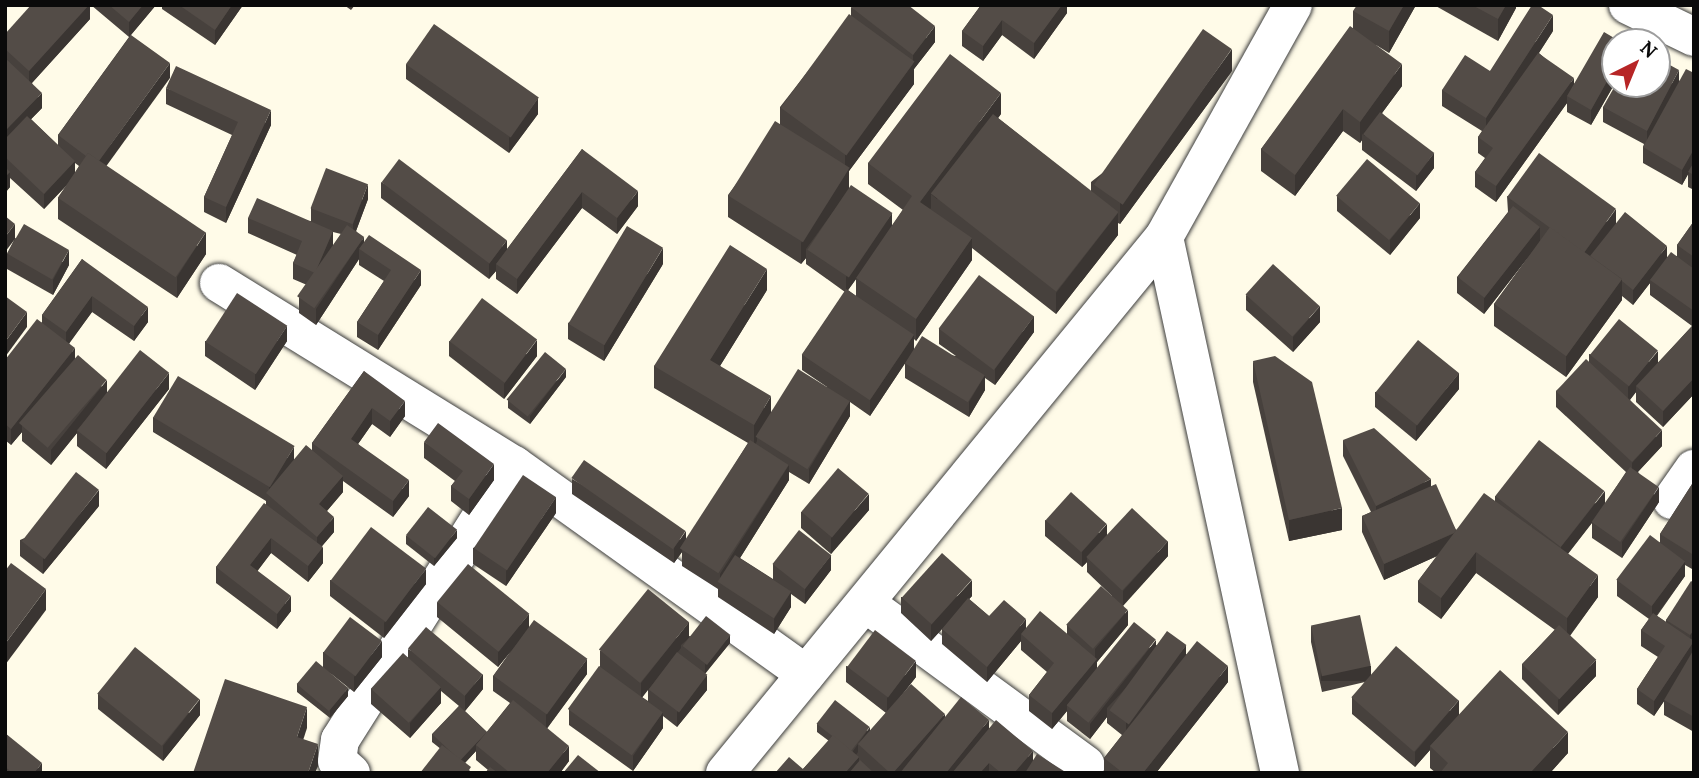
<!DOCTYPE html>
<style>
body{margin:0}
#map{position:relative;width:1699px;height:778px;overflow:hidden;background:#fffbe8;font-family:Lora,serif}
div>[style]{position:absolute}
.roads{filter:drop-shadow(0 0 2px #3d3d3d) drop-shadow(0 0 2px #3d3d3d)}
.minor>*{height:38px;margin:-19px;padding:0 19px;transform-origin:19px;border-radius:19px;background:#fff}
.tertiary>*{height:38px;margin:-19px;padding:0 19px;transform-origin:19px;border-radius:19px;background:#fff}
.wall>*{inset:0;background:#47413d}
.shaded-wall>*{inset:0;background:#3a3532;transform-origin:0 0}
.building>*{inset:0;background:#534c47;transform-origin:0 0}
span{translate:-50% -50%;white-space:nowrap;text-align:center;line-height:1.15;-webkit-text-stroke:7px #fff;paint-order:stroke}
.frame{position:absolute;inset:0;border:7px solid #0a0a0a;pointer-events:none}
.north{position:absolute;left:1601px;top:28px;width:70px;height:70px;box-sizing:border-box;background:#fff;border:2px solid #9d9d9d;border-radius:50%;rotate:43deg;font-size:19px;font-weight:700;line-height:28px;text-align:center;color:#0a0a0a}
.north::after{content:'';display:block;margin:auto;width:24px;height:32px;background:#b72526;clip-path:polygon(50% 0,100% 100%,50% 72%,0 100%)}
</style>
<div id="map">
<div class="roads">
<div class="minor">
<div style="left:219px;top:283px;width:347px;rotate:31.7deg"></div>
<div style="left:514px;top:465px;width:359px;rotate:35.6deg"></div>
<div style="left:1672px;top:500px;width:38px;rotate:-55deg"></div>
<div style="left:868px;top:605px;width:270px;rotate:36.3deg"></div>
<div style="left:351px;top:773px;width:18px;rotate:-139deg"></div>
<div style="left:337px;top:761px;width:21px;rotate:-82deg"></div>
<div style="left:340px;top:740px;width:325px;rotate:-57.7deg"></div>
<div style="left:725px;top:773px;width:693px;rotate:-50.68deg"></div>
<div style="left:1280px;top:773px;width:548px;rotate:-102.21deg"></div>
<div style="left:1164px;top:237px;width:265px;rotate:-60.9deg"></div>
</div>
<div class="tertiary">
<div style="left:1628px;top:5px;width:73px;rotate:25.9deg"></div>
</div>
</div>
<div class="wall">
<div style="clip-path:polygon(evenodd,90px 5px,90px 19px,32px 83px,42px 108px,31px 119px,58px 145px,58px 135px,129px 37px,91px 5px,156px 5px,131px 35px,106px 166px,206px 254px,177px 298px,58px 219px,58px 198px,67px 185px,44px 209px,10px 178px,10px 187px,5px 193px,5px 34px,90px 5px,75px 163px,79px 166px,75px 173px,75px 163px)"></div>
<div style="clip-path:polygon(162px 5px,243px 5px,215px 45px,162px 9px)"></div>
<div style="clip-path:polygon(344px 5px,355px 5px,351px 10px)"></div>
<div style="clip-path:polygon(981px 5px,1067px 5px,1067px 13px,1034px 59px,1002px 35px,983px 61px,962px 46px,962px 31px)"></div>
<div style="clip-path:polygon(1416px 5px,1389px 53px,1376px 45px,1402px 86px,1382px 113px,1434px 168px,1416px 191px,1362px 150px,1362px 140px,1360px 143px,1343px 131px,1295px 196px,1261px 171px,1261px 149px,1353px 29px,1353px 11px)"></div>
<div style="clip-path:polygon(1434px 5px,1516px 5px,1516px 8px,1498px 41px)"></div>
<div style="clip-path:polygon(evenodd,851px 7px,935px 42px,914px 69px,914px 84px,849px 171px,849px 188px,892px 226px,903px 210px,868px 184px,868px 163px,1001px 114px,998px 118px,1091px 192px,1091px 182px,1232px 71px,1120px 224px,1118px 223px,1118px 235px,1056px 314px,972px 248px,972px 260px,916px 341px,914px 339px,914px 349px,956px 356px,939px 344px,939px 329px,1034px 332px,995px 385px,985px 378px,985px 390px,969px 417px,905px 378px,905px 363px,870px 416px,850px 402px,850px 416px,809px 484px,789px 472px,789px 480px,740px 558px,773px 579px,773px 564px,831px 570px,805px 604px,791px 594px,791px 607px,774px 634px,718px 597px,718px 589px,682px 566px,682px 552px,674px 563px,572px 494px,572px 479px,686px 543px,748px 443px,654px 388px,654px 366px,767px 290px,720px 366px,771px 414px,827px 387px,802px 370px,802px 355px,845px 292px,806px 264px,806px 258px,801px 264px,728px 217px,728px 195px,780px 125px,780px 107px,851px 16px,851px 7px,856px 279px,856px 296px,848px 290px,856px 279px)"></div>
<div style="clip-path:polygon(1553px 31px,1539px 53px,1574px 84px,1615px 42px,1615px 83px,1591px 125px,1567px 112px,1567px 103px,1496px 202px,1475px 187px,1475px 172px,1485px 158px,1478px 153px,1478px 137px,1482px 131px,1442px 106px,1442px 90px,1490px 71px)"></div>
<div style="clip-path:polygon(406px 64px,538px 114px,509px 153px,406px 79px)"></div>
<div style="clip-path:polygon(1694px 73px,1694px 190px,1688px 187px,1688px 174px,1682px 185px,1643px 163px,1643px 147px,1644px 144px,1603px 122px,1603px 107px,1679px 81px)"></div>
<div style="clip-path:polygon(166px 88px,271px 125px,226px 223px,204px 212px,204px 197px,232px 135px,166px 104px)"></div>
<div style="clip-path:polygon(582px 149px,638px 206px,617px 234px,582px 208px,517px 294px,496px 279px,496px 271px,489px 279px,381px 198px,381px 182px,507px 249px)"></div>
<div style="clip-path:polygon(1337px 196px,1420px 218px,1390px 255px,1337px 211px)"></div>
<div style="clip-path:polygon(1507px 196px,1616px 224px,1667px 257px,1677px 256px,1677px 245px,1694px 221px,1694px 394px,1663px 427px,1636px 402px,1636px 392px,1630px 400px,1662px 446px,1638px 472px,1659px 502px,1622px 558px,1592px 538px,1592px 523px,1568px 554px,1598px 597px,1570px 636px,1596px 676px,1558px 715px,1522px 679px,1522px 664px,1555px 630px,1476px 573px,1441px 619px,1418px 602px,1418px 581px,1437px 556px,1384px 580px,1362px 532px,1362px 516px,1371px 512px,1343px 456px,1343px 440px,1431px 486px,1456px 530px,1495px 501px,1495px 496px,1605px 504px,1626px 472px,1556px 407px,1556px 391px,1589px 362px,1589px 354px,1658px 363px,1692px 326px,1650px 295px,1650px 283px,1633px 305px,1622px 296px,1622px 300px,1566px 377px,1494px 326px,1494px 304px,1529px 256px,1484px 314px,1457px 293px,1457px 277px,1508px 212px)"></div>
<div style="clip-path:polygon(evenodd,368px 199px,356px 231px,364px 242px,421px 285px,378px 350px,357px 337px,357px 322px,384px 281px,359px 265px,359px 259px,316px 325px,299px 313px,299px 298px,307px 285px,293px 279px,293px 263px,297px 255px,248px 233px,248px 218px,311px 221px,311px 208px,368px 199px,333px 232px,341px 234px,333px 246px,333px 232px)"></div>
<div style="clip-path:polygon(15px 238px,69px 265px,53px 295px,7px 269px,7px 254px)"></div>
<div style="clip-path:polygon(82px 259px,148px 322px,134px 341px,92px 312px,69px 343px,75px 359px,107px 392px,169px 389px,106px 469px,77px 446px,77px 433px,51px 465px,22px 441px,22px 432px,11px 445px,5px 440px,5px 360px,42px 322px,42px 315px)"></div>
<div style="clip-path:polygon(663px 264px,604px 361px,568px 339px,568px 323px)"></div>
<div style="clip-path:polygon(1246px 295px,1320px 322px,1293px 352px,1246px 310px)"></div>
<div style="clip-path:polygon(205px 341px,287px 341px,255px 390px,205px 356px)"></div>
<div style="clip-path:polygon(449px 341px,537px 356px,504px 399px,449px 356px)"></div>
<div style="clip-path:polygon(1253px 361px,1342px 530px,1289px 541px,1253px 382px)"></div>
<div style="clip-path:polygon(364px 371px,405px 416px,390px 437px,372px 424px,358px 444px,409px 496px,393px 517px,343px 481px,343px 492px,327px 511px,334px 532px,322px 546px,323px 563px,308px 582px,271px 553px,257px 571px,291px 611px,277px 629px,216px 583px,216px 567px,266px 504px,266px 501px,153px 432px,153px 417px,294px 460px,312px 450px,312px 443px)"></div>
<div style="clip-path:polygon(566px 377px,530px 424px,508px 408px,508px 400px)"></div>
<div style="clip-path:polygon(1459px 389px,1416px 441px,1375px 407px,1375px 392px)"></div>
<div style="clip-path:polygon(424px 442px,494px 480px,469px 515px,451px 501px,451px 486px,455px 481px,424px 458px)"></div>
<div style="clip-path:polygon(1694px 481px,1694px 566px,1692px 569px,1685px 565px,1685px 576px,1657px 616px,1666px 622px,1666px 620px,1694px 583px,1694px 638px,1693px 640px,1694px 641px,1694px 732px,1664px 715px,1664px 701px,1654px 716px,1637px 704px,1637px 689px,1658px 657px,1641px 646px,1641px 630px,1649px 619px,1617px 596px,1617px 580px,1660px 542px,1660px 534px)"></div>
<div style="clip-path:polygon(99px 506px,43px 574px,20px 556px,20px 540px)"></div>
<div style="clip-path:polygon(869px 510px,831px 554px,801px 528px,801px 512px)"></div>
<div style="clip-path:polygon(556px 513px,506px 586px,473px 564px,473px 548px)"></div>
<div style="clip-path:polygon(1045px 520px,1107px 535px,1168px 556px,1123px 605px,1128px 625px,1097px 662px,1097px 668px,1156px 645px,1186px 654px,1228px 682px,1156px 773px,1104px 773px,1104px 758px,1122px 735px,1107px 723px,1107px 717px,1090px 739px,1067px 721px,1067px 711px,1052px 729px,1029px 711px,1029px 695px,1047px 672px,1021px 650px,1021px 641px,987px 682px,942px 644px,942px 629px,931px 641px,901px 613px,901px 597px,972px 596px,969px 599px,989px 616px,1026px 628px,1067px 634px,1067px 625px,1112px 596px,1087px 572px,1087px 562px,1082px 567px,1045px 536px)"></div>
<div style="clip-path:polygon(406px 536px,457px 538px,434px 566px,406px 544px)"></div>
<div style="clip-path:polygon(330px 580px,426px 584px,384px 638px,330px 596px)"></div>
<div style="clip-path:polygon(437px 602px,529px 627px,587px 674px,547px 728px,569px 761px,560px 773px,486px 773px,488px 770px,476px 760px,476px 751px,465px 763px,471px 773px,432px 742px,432px 734px,459px 706px,441px 691px,441px 703px,410px 738px,371px 704px,371px 689px,408px 657px,408px 649px,483px 689px,465px 711px,487px 732px,510px 703px,493px 691px,493px 676px,511px 651px,498px 667px,437px 617px)"></div>
<div style="clip-path:polygon(1311px 626px,1371px 676px,1459px 715px,1568px 753px,1550px 773px,1436px 773px,1430px 768px,1430px 750px,1415px 767px,1352px 714px,1352px 698px,1365px 682px,1322px 692px,1311px 642px)"></div>
<div style="clip-path:polygon(evenodd,689px 636px,730px 643px,705px 673px,707px 690px,677px 727px,663px 716px,663px 728px,633px 771px,569px 725px,569px 710px,600px 666px,600px 651px,689px 636px,648px 689px,648px 701px,642px 697px,648px 689px)"></div>
<div style="clip-path:polygon(323px 652px,382px 657px,354px 692px,330px 673px,348px 696px,330px 718px,297px 692px,297px 684px,323px 667px)"></div>
<div style="clip-path:polygon(846px 666px,916px 677px,900px 697px,945px 717px,989px 728px,1033px 760px,1067px 773px,775px 773px,803px 769px,829px 741px,817px 732px,817px 724px,870px 731px,886px 713px,846px 682px)"></div>
<div style="clip-path:polygon(98px 694px,200px 715px,163px 761px,98px 709px)"></div>
<div style="clip-path:polygon(5px 733px,42px 773px,5px 773px)"></div>
</div>
<div class="shaded-wall">
<div style="clip-path:polygon(89px 5px,90px 5px,90px 19px,29px 86px,29px 71px)"></div>
<div style="clip-path:polygon(143px 5px,156px 5px,129px 37px,129px 22px)"></div>
<div style="clip-path:polygon(232px 5px,243px 5px,215px 45px,215px 30px)"></div>
<div style="clip-path:polygon(1062px 5px,1067px 5px,1067px 13px,1034px 59px,1034px 43px)"></div>
<div style="clip-path:polygon(1404px 5px,1416px 5px,1389px 53px,1389px 31px)"></div>
<div style="clip-path:polygon(1506px 5px,1516px 5px,1516px 8px,1498px 41px,1498px 19px)"></div>
<div style="clip-path:polygon(1553px 15px,1553px 31px,1486px 134px,1486px 118px)"></div>
<div style="clip-path:polygon(1002px 20px,1002px 35px,983px 61px,983px 46px)"></div>
<div style="clip-path:polygon(935px 26px,935px 42px,914px 69px,914px 84px,849px 171px,849px 190px,806px 249px,806px 258px,801px 264px,801px 243px,845px 175px,845px 155px,913px 64px,913px 55px)"></div>
<div style="clip-path:polygon(1232px 49px,1232px 71px,1120px 224px,1120px 203px)"></div>
<div style="clip-path:polygon(170px 63px,170px 78px,97px 179px,97px 163px)"></div>
<div style="clip-path:polygon(1402px 64px,1402px 86px,1365px 136px,1362px 134px,1362px 140px,1360px 143px,1360px 122px)"></div>
<div style="clip-path:polygon(1615px 67px,1615px 83px,1591px 125px,1591px 110px)"></div>
<div style="clip-path:polygon(1679px 70px,1679px 86px,1647px 146px,1647px 131px)"></div>
<div style="clip-path:polygon(1574px 78px,1574px 94px,1567px 96px,1567px 103px,1496px 202px,1496px 186px)"></div>
<div style="clip-path:polygon(42px 93px,42px 108px,5px 146px,5px 131px)"></div>
<div style="clip-path:polygon(1001px 93px,1001px 114px,937px 199px,931px 194px,931px 208px,920px 223px,920px 202px)"></div>
<div style="clip-path:polygon(538px 98px,538px 114px,509px 153px,509px 138px)"></div>
<div style="clip-path:polygon(1343px 109px,1343px 131px,1295px 196px,1295px 175px)"></div>
<div style="clip-path:polygon(271px 110px,271px 125px,226px 223px,226px 207px)"></div>
<div style="clip-path:polygon(1694px 149px,1694px 164px,1682px 185px,1682px 170px)"></div>
<div style="clip-path:polygon(1434px 153px,1434px 168px,1416px 191px,1416px 176px)"></div>
<div style="clip-path:polygon(75px 161px,75px 176px,44px 209px,44px 194px)"></div>
<div style="clip-path:polygon(10px 172px,10px 187px,5px 193px,5px 177px)"></div>
<div style="clip-path:polygon(368px 184px,368px 199px,353px 239px,353px 224px)"></div>
<div style="clip-path:polygon(638px 191px,638px 206px,617px 234px,617px 218px)"></div>
<div style="clip-path:polygon(582px 192px,582px 208px,517px 294px,517px 279px)"></div>
<div style="clip-path:polygon(1420px 203px,1420px 218px,1390px 255px,1390px 240px)"></div>
<div style="clip-path:polygon(1616px 209px,1616px 225px,1592px 257px,1584px 253px)"></div>
<div style="clip-path:polygon(892px 213px,892px 229px,846px 293px,846px 277px)"></div>
<div style="clip-path:polygon(1118px 213px,1118px 235px,1056px 314px,1056px 293px)"></div>
<div style="clip-path:polygon(15px 224px,15px 239px,5px 252px,5px 237px)"></div>
<div style="clip-path:polygon(1540px 227px,1540px 242px,1484px 314px,1484px 298px)"></div>
<div style="clip-path:polygon(333px 231px,333px 246px,315px 273px)"></div>
<div style="clip-path:polygon(206px 232px,206px 254px,177px 298px,177px 277px)"></div>
<div style="clip-path:polygon(364px 237px,364px 252px,359px 249px,359px 259px,316px 325px,316px 309px)"></div>
<div style="clip-path:polygon(972px 238px,972px 260px,916px 341px,916px 319px)"></div>
<div style="clip-path:polygon(507px 240px,507px 256px,496px 264px,496px 271px,489px 279px,489px 264px)"></div>
<div style="clip-path:polygon(1667px 246px,1667px 261px,1650px 280px,1650px 283px,1633px 305px,1633px 290px)"></div>
<div style="clip-path:polygon(663px 248px,663px 264px,604px 361px,604px 345px)"></div>
<div style="clip-path:polygon(69px 250px,69px 265px,53px 295px,53px 280px)"></div>
<div style="clip-path:polygon(767px 269px,767px 290px,710px 382px,710px 360px)"></div>
<div style="clip-path:polygon(421px 270px,421px 285px,378px 350px,378px 335px)"></div>
<div style="clip-path:polygon(1622px 279px,1622px 300px,1566px 377px,1566px 356px)"></div>
<div style="clip-path:polygon(92px 296px,92px 312px,66px 348px,66px 332px)"></div>
<div style="clip-path:polygon(1320px 306px,1320px 322px,1293px 352px,1293px 337px)"></div>
<div style="clip-path:polygon(148px 307px,148px 322px,134px 341px,134px 326px)"></div>
<div style="clip-path:polygon(27px 312px,27px 327px,5px 357px,5px 342px)"></div>
<div style="clip-path:polygon(1034px 316px,1034px 332px,995px 385px,995px 369px)"></div>
<div style="clip-path:polygon(287px 326px,287px 341px,255px 390px,255px 374px)"></div>
<div style="clip-path:polygon(914px 335px,914px 350px,870px 416px,870px 400px)"></div>
<div style="clip-path:polygon(537px 340px,537px 356px,504px 399px,504px 384px)"></div>
<div style="clip-path:polygon(75px 348px,75px 363px,22px 426px,22px 432px,11px 445px,11px 429px)"></div>
<div style="clip-path:polygon(1658px 351px,1658px 367px,1636px 386px,1636px 392px,1628px 402px,1628px 387px)"></div>
<div style="clip-path:polygon(566px 369px,566px 377px,530px 424px,530px 416px)"></div>
<div style="clip-path:polygon(169px 373px,169px 389px,106px 469px,106px 453px)"></div>
<div style="clip-path:polygon(1459px 373px,1459px 389px,1416px 441px,1416px 426px)"></div>
<div style="clip-path:polygon(985px 375px,985px 390px,969px 417px,969px 402px)"></div>
<div style="clip-path:polygon(1694px 378px,1694px 394px,1663px 427px,1663px 411px)"></div>
<div style="clip-path:polygon(107px 380px,107px 395px,77px 430px,77px 433px,51px 465px,51px 450px)"></div>
<div style="clip-path:polygon(771px 396px,771px 417px,757px 438px,757px 441px,754px 447px,754px 425px)"></div>
<div style="clip-path:polygon(405px 401px,405px 416px,390px 437px,390px 421px)"></div>
<div style="clip-path:polygon(850px 401px,850px 416px,809px 484px,809px 469px)"></div>
<div style="clip-path:polygon(372px 408px,372px 424px,351px 454px,351px 439px)"></div>
<div style="clip-path:polygon(1662px 430px,1662px 446px,1632px 478px,1632px 463px)"></div>
<div style="clip-path:polygon(294px 447px,294px 462px,269px 496px,269px 487px)"></div>
<div style="clip-path:polygon(494px 464px,494px 480px,469px 515px,469px 499px)"></div>
<div style="clip-path:polygon(789px 465px,789px 480px,723px 585px,720px 583px,720px 574px)"></div>
<div style="clip-path:polygon(343px 476px,343px 492px,319px 520px,319px 504px)"></div>
<div style="clip-path:polygon(1431px 479px,1431px 494px,1376px 522px,1376px 506px)"></div>
<div style="clip-path:polygon(409px 480px,409px 496px,393px 517px,393px 501px)"></div>
<div style="clip-path:polygon(1659px 487px,1659px 502px,1622px 558px,1622px 542px)"></div>
<div style="clip-path:polygon(99px 490px,99px 506px,43px 574px,43px 559px)"></div>
<div style="clip-path:polygon(1605px 491px,1605px 506px,1561px 562px,1561px 547px)"></div>
<div style="clip-path:polygon(869px 494px,869px 510px,831px 554px,831px 538px)"></div>
<div style="clip-path:polygon(556px 497px,556px 513px,506px 586px,506px 571px)"></div>
<div style="clip-path:polygon(1342px 508px,1342px 530px,1289px 541px,1289px 520px)"></div>
<div style="clip-path:polygon(334px 517px,334px 532px,317px 552px,317px 537px)"></div>
<div style="clip-path:polygon(1107px 524px,1107px 539px,1087px 557px,1087px 562px,1082px 567px,1082px 552px)"></div>
<div style="clip-path:polygon(457px 530px,457px 538px,434px 566px,434px 558px)"></div>
<div style="clip-path:polygon(686px 531px,686px 546px,682px 550px,682px 552px,674px 563px,674px 548px)"></div>
<div style="clip-path:polygon(1457px 532px,1457px 547px,1384px 580px,1384px 564px)"></div>
<div style="clip-path:polygon(271px 538px,271px 553px,250px 581px,250px 565px)"></div>
<div style="clip-path:polygon(1168px 541px,1168px 556px,1123px 606px,1123px 591px)"></div>
<div style="clip-path:polygon(323px 547px,323px 563px,308px 582px,308px 566px)"></div>
<div style="clip-path:polygon(1694px 551px,1694px 566px,1692px 569px,1692px 554px)"></div>
<div style="clip-path:polygon(1476px 552px,1476px 573px,1441px 619px,1441px 598px)"></div>
<div style="clip-path:polygon(831px 555px,831px 570px,805px 604px,805px 588px)"></div>
<div style="clip-path:polygon(1685px 561px,1685px 576px,1652px 621px,1652px 606px)"></div>
<div style="clip-path:polygon(426px 569px,426px 584px,384px 638px,384px 623px)"></div>
<div style="clip-path:polygon(1598px 575px,1598px 597px,1567px 639px,1567px 618px)"></div>
<div style="clip-path:polygon(972px 580px,972px 596px,931px 641px,931px 625px)"></div>
<div style="clip-path:polygon(46px 589px,46px 610px,5px 665px,5px 644px)"></div>
<div style="clip-path:polygon(791px 592px,791px 607px,774px 634px,774px 619px)"></div>
<div style="clip-path:polygon(291px 596px,291px 611px,277px 629px,277px 614px)"></div>
<div style="clip-path:polygon(1128px 610px,1128px 625px,1097px 662px,1097px 674px,1067px 705px,1067px 711px,1052px 729px,1052px 713px,1095px 661px,1095px 649px)"></div>
<div style="clip-path:polygon(529px 614px,529px 629px,498px 667px,498px 651px)"></div>
<div style="clip-path:polygon(1026px 619px,1026px 635px,1021px 634px,1021px 641px,987px 682px,987px 667px)"></div>
<div style="clip-path:polygon(689px 622px,689px 638px,681px 645px,681px 648px,641px 699px,641px 683px)"></div>
<div style="clip-path:polygon(1694px 630px,1694px 638px,1690px 644px,1690px 635px)"></div>
<div style="clip-path:polygon(730px 635px,730px 643px,705px 674px,705px 665px)"></div>
<div style="clip-path:polygon(1156px 640px,1156px 656px,1107px 708px,1107px 717px,1090px 739px,1090px 724px)"></div>
<div style="clip-path:polygon(382px 641px,382px 657px,354px 692px,354px 677px)"></div>
<div style="clip-path:polygon(1694px 641px,1694px 657px,1654px 716px,1654px 701px)"></div>
<div style="clip-path:polygon(1186px 645px,1186px 660px,1126px 738px,1126px 722px)"></div>
<div style="clip-path:polygon(587px 659px,587px 674px,546px 730px,546px 714px)"></div>
<div style="clip-path:polygon(1596px 660px,1596px 676px,1558px 715px,1558px 700px)"></div>
<div style="clip-path:polygon(916px 661px,916px 677px,887px 714px,887px 698px)"></div>
<div style="clip-path:polygon(1228px 666px,1228px 682px,1156px 773px,1143px 773px)"></div>
<div style="left:1371px;top:666px;width:15px;height:50px;rotate:90deg"></div>
<div style="clip-path:polygon(483px 674px,483px 689px,465px 711px,465px 695px)"></div>
<div style="clip-path:polygon(707px 675px,707px 690px,677px 727px,677px 712px)"></div>
<div style="clip-path:polygon(441px 687px,441px 703px,410px 738px,410px 723px)"></div>
<div style="clip-path:polygon(348px 688px,348px 696px,330px 718px,330px 710px)"></div>
<div style="clip-path:polygon(200px 699px,200px 715px,163px 761px,163px 746px)"></div>
<div style="clip-path:polygon(1459px 700px,1459px 716px,1430px 746px,1430px 750px,1415px 767px,1415px 752px)"></div>
<div style="clip-path:polygon(307px 707px,307px 728px,297px 759px,297px 737px)"></div>
<div style="clip-path:polygon(663px 712px,663px 728px,633px 771px,633px 756px)"></div>
<div style="clip-path:polygon(945px 714px,945px 729px,907px 773px,893px 773px)"></div>
<div style="clip-path:polygon(989px 720px,989px 735px,958px 773px,946px 773px)"></div>
<div style="clip-path:polygon(870px 727px,870px 735px,858px 744px,858px 752px,853px 759px,853px 751px)"></div>
<div style="clip-path:polygon(487px 732px,476px 745px,476px 751px,460px 768px,460px 760px)"></div>
<div style="clip-path:polygon(1568px 732px,1568px 753px,1550px 773px,1530px 773px)"></div>
<div style="clip-path:polygon(318px 744px,318px 766px,315px 773px,308px 773px)"></div>
<div style="clip-path:polygon(569px 746px,569px 761px,560px 773px,547px 773px)"></div>
<div style="clip-path:polygon(1033px 751px,1033px 766px,1027px 773px,1014px 773px)"></div>
<div style="clip-path:polygon(859px 757px,859px 773px,845px 773px)"></div>
<div style="clip-path:polygon(42px 763px,42px 773px,34px 773px)"></div>
<div style="clip-path:polygon(989px 763px,989px 773px,980px 773px)"></div>
</div>
<div class="building">
<div style="clip-path:polygon(31px 5px,89px 5px,29px 71px,5px 49px,5px 34px)"></div>
<div style="clip-path:polygon(109px 5px,143px 5px,129px 22px)"></div>
<div style="clip-path:polygon(179px 5px,232px 5px,215px 30px)"></div>
<div style="clip-path:polygon(853px 5px,908px 5px,935px 26px,913px 55px,851px 7px)"></div>
<div style="clip-path:polygon(981px 5px,1062px 5px,1034px 43px,1002px 20px,983px 46px,962px 31px)"></div>
<div style="clip-path:polygon(1357px 5px,1404px 5px,1389px 31px,1353px 11px)"></div>
<div style="clip-path:polygon(1472px 5px,1506px 5px,1498px 19px)"></div>
<div style="clip-path:polygon(1532px 5px,1538px 5px,1553px 15px,1486px 118px,1442px 90px,1465px 55px,1490px 71px)"></div>
<div style="left:849px;top:14px;width:81px;height:116px;rotate:36deg"></div>
<div style="left:434px;top:24px;width:128px;height:49px;rotate:35deg"></div>
<div style="clip-path:polygon(1350px 26px,1402px 64px,1360px 122px,1343px 109px,1295px 175px,1261px 149px)"></div>
<div style="left:1203px;top:29px;width:35px;height:190px;rotate:35deg"></div>
<div style="clip-path:polygon(1604px 32px,1621px 42px,1615px 42px,1615px 67px,1591px 110px,1567px 96px)"></div>
<div style="clip-path:polygon(131px 35px,170px 63px,99px 161px,88px 153px,86px 156px,58px 135px)"></div>
<div style="clip-path:polygon(1538px 53px,1574px 78px,1496px 186px,1475px 172px,1493px 148px,1478px 137px)"></div>
<div style="clip-path:polygon(950px 54px,1001px 93px,920px 202px,972px 238px,916px 319px,856px 278px,912px 196px,868px 163px)"></div>
<div style="clip-path:polygon(5px 58px,42px 93px,5px 131px)"></div>
<div style="clip-path:polygon(1657px 58px,1679px 70px,1647px 131px,1603px 107px,1616px 84px,1657px 84px)"></div>
<div style="clip-path:polygon(176px 66px,271px 110px,226px 207px,204px 197px,238px 122px,166px 88px)"></div>
<div style="clip-path:polygon(1686px 69px,1694px 73px,1694px 149px,1682px 170px,1643px 147px)"></div>
<div style="left:1380px;top:112px;width:68px;height:28px;rotate:37deg"></div>
<div style="left:993px;top:114px;width:159px;height:101px;rotate:38deg"></div>
<div style="clip-path:polygon(27px 116px,75px 161px,44px 194px,5px 157px,5px 139px)"></div>
<div style="left:775px;top:121px;width:88px;height:88px;rotate:32deg"></div>
<div style="clip-path:polygon(582px 149px,638px 191px,617px 218px,582px 192px,517px 279px,496px 264px)"></div>
<div style="left:88px;top:153px;width:142px;height:54px;rotate:34deg"></div>
<div style="left:1539px;top:153px;width:95px;height:54px;rotate:36deg"></div>
<div style="left:399px;top:159px;width:135px;height:29px;rotate:37deg"></div>
<div style="left:1367px;top:159px;width:69px;height:48px;rotate:40deg"></div>
<div style="clip-path:polygon(1694px 162px,1694px 175px,1688px 172px)"></div>
<div style="clip-path:polygon(5px 167px,10px 172px,5px 177px)"></div>
<div style="left:326px;top:168px;width:45px;height:43px;rotate:21deg"></div>
<div style="left:851px;top:185px;width:50px;height:78px;rotate:34deg"></div>
<div style="clip-path:polygon(257px 198px,333px 231px,315px 273px,293px 263px,302px 241px,248px 218px)"></div>
<div style="left:1513px;top:206px;width:34px;height:90px;rotate:38deg"></div>
<div style="clip-path:polygon(1625px 212px,1667px 246px,1633px 290px,1622px 281px,1622px 279px,1590px 256px)"></div>
<div style="clip-path:polygon(5px 216px,15px 224px,5px 237px)"></div>
<div style="clip-path:polygon(1694px 221px,1694px 257px,1677px 245px)"></div>
<div style="left:24px;top:224px;width:52px;height:34px;rotate:30deg"></div>
<div style="left:347px;top:225px;width:21px;height:87px;rotate:35deg"></div>
<div style="left:627px;top:226px;width:42px;height:114px;rotate:31deg"></div>
<div style="left:1550px;top:227px;width:89px;height:95px;rotate:36deg"></div>
<div style="clip-path:polygon(369px 235px,421px 270px,378px 335px,357px 322px,391px 270px,359px 249px)"></div>
<div style="clip-path:polygon(730px 245px,767px 269px,710px 360px,771px 396px,754px 425px,654px 366px)"></div>
<div style="clip-path:polygon(1671px 252px,1694px 269px,1694px 311px,1650px 280px)"></div>
<div style="clip-path:polygon(82px 259px,148px 307px,134px 326px,92px 296px,66px 332px,42px 315px)"></div>
<div style="left:1273px;top:264px;width:63px;height:41px;rotate:42deg"></div>
<div style="left:979px;top:275px;width:69px;height:67px;rotate:37deg"></div>
<div style="left:846px;top:289px;width:82px;height:79px;rotate:34deg"></div>
<div style="left:237px;top:293px;width:60px;height:58px;rotate:33deg"></div>
<div style="clip-path:polygon(5px 296px,27px 312px,5px 342px)"></div>
<div style="left:482px;top:298px;width:69px;height:54px;rotate:37deg"></div>
<div style="clip-path:polygon(37px 319px,75px 348px,11px 429px,5px 424px,5px 360px)"></div>
<div style="left:1619px;top:319px;width:50px;height:46px;rotate:39deg"></div>
<div style="clip-path:polygon(1694px 324px,1694px 378px,1663px 411px,1636px 386px)"></div>
<div style="left:922px;top:336px;width:74px;height:32px;rotate:32deg"></div>
<div style="left:1418px;top:340px;width:53px;height:67px;rotate:39deg"></div>
<div style="left:140px;top:350px;width:37px;height:102px;rotate:38deg"></div>
<div style="left:545px;top:352px;width:27px;height:61px;rotate:39deg"></div>
<div style="left:78px;top:355px;width:38px;height:90px;rotate:41deg"></div>
<div style="clip-path:polygon(1275px 356px,1312px 382px,1342px 508px,1289px 520px,1253px 361px)"></div>
<div style="left:1586px;top:359px;width:104px;height:44px;rotate:43deg"></div>
<div style="left:798px;top:369px;width:61px;height:80px;rotate:32deg"></div>
<div style="clip-path:polygon(364px 371px,405px 401px,390px 421px,372px 408px,351px 439px,409px 480px,393px 501px,312px 443px)"></div>
<div style="left:178px;top:376px;width:136px;height:48px;rotate:31deg"></div>
<div style="clip-path:polygon(438px 423px,494px 464px,469px 499px,451px 486px,463px 471px,424px 442px)"></div>
<div style="clip-path:polygon(1374px 428px,1431px 479px,1376px 506px,1343px 440px)"></div>
<div style="left:750px;top:440px;width:46px;height:129px;rotate:33deg"></div>
<div style="left:1539px;top:440px;width:83px;height:71px;rotate:38deg"></div>
<div style="clip-path:polygon(306px 445px,343px 476px,319px 504px,334px 517px,317px 537px,266px 493px)"></div>
<div style="left:584px;top:460px;width:124px;height:22px;rotate:35deg"></div>
<div style="left:1630px;top:467px;width:35px;height:67px;rotate:35deg"></div>
<div style="left:838px;top:468px;width:40px;height:57px;rotate:40deg"></div>
<div style="left:76px;top:472px;width:29px;height:88px;rotate:38deg"></div>
<div style="left:523px;top:475px;width:40px;height:88px;rotate:34deg"></div>
<div style="clip-path:polygon(1694px 481px,1694px 551px,1692px 554px,1660px 534px)"></div>
<div style="clip-path:polygon(1436px 484px,1456px 530px,1454px 533px,1384px 564px,1362px 516px)"></div>
<div style="left:1071px;top:492px;width:48px;height:38px;rotate:42deg"></div>
<div style="clip-path:polygon(1484px 493px,1598px 575px,1567px 618px,1476px 552px,1441px 598px,1418px 581px)"></div>
<div style="clip-path:polygon(264px 503px,323px 547px,308px 566px,271px 538px,250px 565px,291px 596px,277px 614px,216px 567px)"></div>
<div style="left:428px;top:507px;width:37px;height:36px;rotate:38deg"></div>
<div style="left:1132px;top:508px;width:49px;height:67px;rotate:43deg"></div>
<div style="left:371px;top:527px;width:69px;height:67px;rotate:37deg"></div>
<div style="left:799px;top:530px;width:41px;height:43px;rotate:38deg"></div>
<div style="left:1650px;top:535px;width:44px;height:56px;rotate:37deg"></div>
<div style="left:942px;top:553px;width:40px;height:60px;rotate:42deg"></div>
<div style="left:735px;top:555px;width:67px;height:32px;rotate:33deg"></div>
<div style="clip-path:polygon(11px 563px,46px 589px,5px 644px,5px 571px)"></div>
<div style="left:468px;top:564px;width:79px;height:49px;rotate:39deg"></div>
<div style="clip-path:polygon(1691px 581px,1694px 583px,1694px 630px,1690px 635px,1666px 620px)"></div>
<div style="left:1101px;top:586px;width:36px;height:52px;rotate:42deg"></div>
<div style="left:648px;top:589px;width:53px;height:78px;rotate:39deg"></div>
<div style="clip-path:polygon(968px 598px,989px 616px,1004px 600px,1026px 619px,987px 667px,942px 629px)"></div>
<div style="clip-path:polygon(1040px 611px,1097px 659px,1052px 713px,1029px 695px,1054px 663px,1021px 634px)"></div>
<div style="clip-path:polygon(1653px 613px,1694px 641px,1654px 701px,1637px 689px,1665px 646px,1641px 630px)"></div>
<div style="left:1360px;top:615px;width:52px;height:50px;rotate:78deg"></div>
<div style="left:706px;top:616px;width:31px;height:38px;rotate:38deg"></div>
<div style="left:350px;top:617px;width:40px;height:44px;rotate:37deg"></div>
<div style="left:534px;top:620px;width:66px;height:69px;rotate:36deg"></div>
<div style="left:1134px;top:622px;width:28px;height:107px;rotate:39deg"></div>
<div style="left:1559px;top:625px;width:51px;height:54px;rotate:43deg"></div>
<div style="left:426px;top:627px;width:74px;height:28px;rotate:40deg"></div>
<div style="left:875px;top:630px;width:51px;height:46px;rotate:37deg"></div>
<div style="left:1167px;top:631px;width:24px;height:98px;rotate:36deg"></div>
<div style="clip-path:polygon(1197px 641px,1228px 666px,1143px 773px,1123px 773px,1104px 758px)"></div>
<div style="left:1396px;top:646px;width:83px;height:68px;rotate:41deg"></div>
<div style="left:135px;top:647px;width:83px;height:60px;rotate:39deg"></div>
<div style="clip-path:polygon(1694px 649px,1694px 717px,1664px 700px)"></div>
<div style="left:677px;top:652px;width:38px;height:47px;rotate:37deg"></div>
<div style="left:403px;top:653px;width:51px;height:48px;rotate:42deg"></div>
<div style="left:316px;top:661px;width:42px;height:30px;rotate:40deg"></div>
<div style="left:599px;top:666px;width:79px;height:53px;rotate:36deg"></div>
<div style="clip-path:polygon(1500px 670px,1568px 732px,1530px 773px,1440px 773px,1448px 763px,1430px 746px)"></div>
<div style="clip-path:polygon(225px 679px,307px 707px,297px 737px,318px 744px,308px 773px,193px 773px)"></div>
<div style="clip-path:polygon(911px 684px,945px 714px,893px 773px,890px 773px,858px 744px)"></div>
<div style="clip-path:polygon(961px 697px,989px 720px,946px 773px,900px 773px)"></div>
<div style="clip-path:polygon(513px 700px,569px 746px,547px 773px,510px 773px,476px 745px)"></div>
<div style="left:835px;top:700px;width:44px;height:30px;rotate:38deg"></div>
<div style="left:459px;top:706px;width:38px;height:39px;rotate:43deg"></div>
<div style="clip-path:polygon(996px 720px,1033px 751px,1014px 773px,1001px 773px,989px 763px,980px 773px,952px 773px)"></div>
<div style="clip-path:polygon(5px 733px,42px 763px,34px 773px,13px 773px,5px 767px)"></div>
<div style="clip-path:polygon(833px 735px,859px 757px,845px 773px,775px 773px,789px 757px,803px 769px)"></div>
<div style="clip-path:polygon(442px 745px,471px 767px,467px 773px,420px 773px)"></div>
<div style="clip-path:polygon(1037px 754px,1067px 773px,1025px 773px)"></div>
<div style="clip-path:polygon(578px 755px,601px 773px,563px 773px)"></div>
<div style="clip-path:polygon(860px 760px,874px 773px,849px 773px)"></div>
<div style="clip-path:polygon(490px 767px,498px 773px,485px 773px)"></div>
</div>
<div class="frame"></div>
<div class="north">N</div>
</div>
